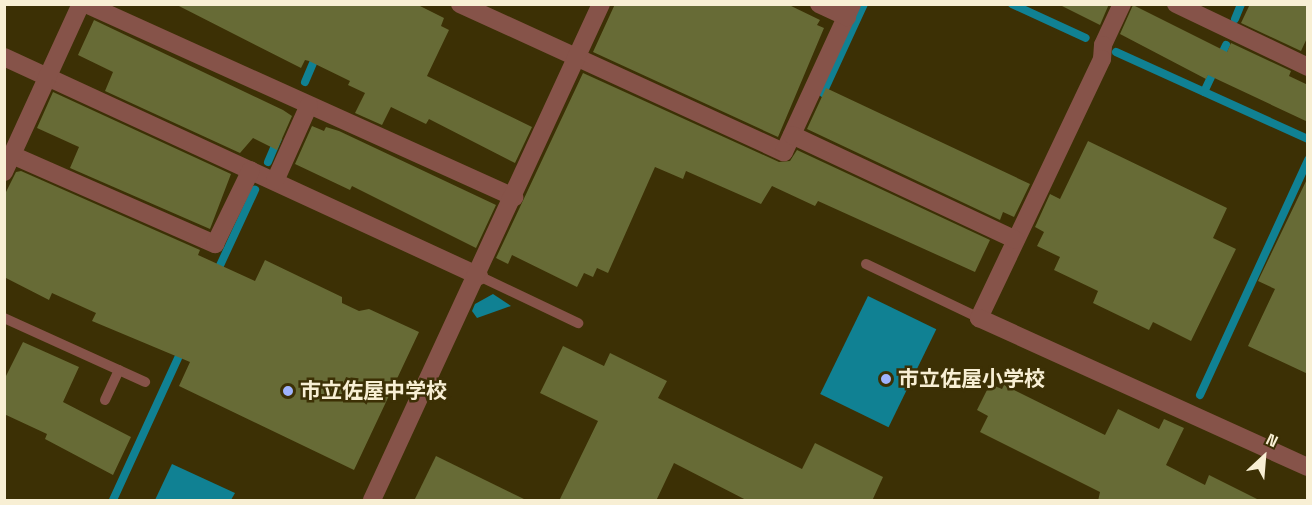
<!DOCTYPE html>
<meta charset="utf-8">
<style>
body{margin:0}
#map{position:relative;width:1312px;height:505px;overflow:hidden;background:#3c3005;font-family:"Space Grotesk","Noto Sans JP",sans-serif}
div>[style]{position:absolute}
.water>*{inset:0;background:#108193;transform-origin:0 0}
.stream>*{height:8px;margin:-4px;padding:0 4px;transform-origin:4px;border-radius:4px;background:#108193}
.building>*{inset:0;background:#676b36}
.lane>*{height:10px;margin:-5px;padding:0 5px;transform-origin:5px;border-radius:5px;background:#865349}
.street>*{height:18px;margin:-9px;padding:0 9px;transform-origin:9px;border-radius:9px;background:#865349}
.dots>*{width:16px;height:16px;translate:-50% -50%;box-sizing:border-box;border:3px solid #3c3005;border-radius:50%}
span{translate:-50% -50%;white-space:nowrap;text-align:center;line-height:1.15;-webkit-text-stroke:5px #3c3005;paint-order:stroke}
.poi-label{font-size:21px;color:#f8efd4;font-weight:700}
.left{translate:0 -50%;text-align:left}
.frame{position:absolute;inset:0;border:6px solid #f8efd4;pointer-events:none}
.north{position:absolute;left:1234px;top:427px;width:60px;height:60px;-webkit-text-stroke:4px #3c3005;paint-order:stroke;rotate:26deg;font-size:16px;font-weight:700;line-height:24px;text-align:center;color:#f8efd4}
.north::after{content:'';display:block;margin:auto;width:21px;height:27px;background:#f8efd4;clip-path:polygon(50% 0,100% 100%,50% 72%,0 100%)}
</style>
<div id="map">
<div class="water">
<div style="clip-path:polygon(493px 294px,511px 306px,477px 318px,472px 311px,475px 304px)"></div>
<div style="left:868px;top:296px;width:76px;height:109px;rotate:26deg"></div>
<div style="clip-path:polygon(172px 464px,235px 493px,231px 500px,155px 500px)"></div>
</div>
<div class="stream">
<div style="left:1012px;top:4px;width:81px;rotate:24.7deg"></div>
<div style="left:1235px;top:19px;width:16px;rotate:-68deg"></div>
<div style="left:1116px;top:52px;width:211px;rotate:24.4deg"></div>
<div style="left:305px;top:82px;width:30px;rotate:-67deg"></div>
<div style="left:1204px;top:92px;width:52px;rotate:-64.9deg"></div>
<div style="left:823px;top:93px;width:98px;rotate:-65.3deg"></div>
<div style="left:268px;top:162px;width:25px;rotate:-67deg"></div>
<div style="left:216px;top:274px;width:93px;rotate:-65.1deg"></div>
<div style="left:1200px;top:395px;width:259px;rotate:-65.3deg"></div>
<div style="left:113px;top:500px;width:166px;rotate:-65.4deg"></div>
</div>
<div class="building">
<div style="clip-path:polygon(175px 4px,416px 4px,444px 18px,441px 26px,449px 30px,427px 76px,532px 127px,515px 163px,429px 119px,426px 124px,391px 107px,382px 125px,355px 113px,365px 93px,348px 85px,350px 81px,309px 61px,305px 60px,301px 68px)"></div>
<div style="clip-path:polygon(615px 4px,787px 4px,820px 20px,817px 25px,824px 28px,778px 137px,593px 52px)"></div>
<div style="clip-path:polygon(1058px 4px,1109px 4px,1100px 25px)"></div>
<div style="clip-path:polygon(1250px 4px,1308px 4px,1308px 36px,1301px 51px,1241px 23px)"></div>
<div style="clip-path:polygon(1133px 5px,1227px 52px,1231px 43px,1291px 71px,1289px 76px,1308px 85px,1308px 122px,1208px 75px,1206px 79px,1120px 34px)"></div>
<div style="clip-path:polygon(94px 20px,283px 110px,292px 116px,277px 150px,253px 138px,240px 153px,105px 91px,113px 72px,78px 55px)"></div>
<div style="clip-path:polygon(583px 73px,779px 162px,790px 161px,797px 150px,990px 240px,975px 272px,818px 201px,815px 206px,772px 186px,761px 204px,686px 171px,683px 179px,655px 167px,608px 273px,597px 268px,593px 277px,584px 273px,577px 287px,512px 255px,508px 264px,496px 258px)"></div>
<div style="clip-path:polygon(826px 88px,1030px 184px,1014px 217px,1003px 212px,1000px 220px,807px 129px)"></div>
<div style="clip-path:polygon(53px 92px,231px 174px,210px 229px,70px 168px,79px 147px,37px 128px)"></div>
<div style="clip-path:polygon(312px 126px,324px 131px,326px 127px,339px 131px,496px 205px,476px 248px,352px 186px,350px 190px,295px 164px)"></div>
<div style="clip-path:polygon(1088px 141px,1227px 208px,1213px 238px,1236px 249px,1191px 341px,1153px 322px,1149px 330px,1093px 303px,1098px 291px,1054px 270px,1060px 257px,1037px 246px,1044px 232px,1035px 227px,1050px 194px,1060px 199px)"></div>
<div style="clip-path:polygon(21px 171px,200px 250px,198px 255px,255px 281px,265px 260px,342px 297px,342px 303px,359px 311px,369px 309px,419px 332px,354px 470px,179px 386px,190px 362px,92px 321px,96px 313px,52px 293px,49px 300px,4px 277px,4px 196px,16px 172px)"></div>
<div style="clip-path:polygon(1308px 177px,1308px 374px,1248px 346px,1275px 289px,1258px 281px)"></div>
<div style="clip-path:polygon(23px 342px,79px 367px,63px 402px,131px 437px,113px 475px,45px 439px,47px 434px,4px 414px,4px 380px)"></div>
<div style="clip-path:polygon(563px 346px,604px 366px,610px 353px,667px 381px,658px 398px,802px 469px,815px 443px,883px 477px,872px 501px,748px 501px,674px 463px,656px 501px,559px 501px,598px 421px,540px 393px)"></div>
<div style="clip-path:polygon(990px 384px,1002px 389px,1004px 385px,1105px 435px,1118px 409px,1159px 429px,1164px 419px,1184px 428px,1166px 465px,1205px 485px,1209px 475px,1261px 501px,1098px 501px,1100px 492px,980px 432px,988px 416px,977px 410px)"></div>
<div style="clip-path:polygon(436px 456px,528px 501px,414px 501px)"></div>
</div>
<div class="lane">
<div style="left:866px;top:264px;width:125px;rotate:25.5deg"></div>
<div style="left:479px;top:276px;width:110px;rotate:25.4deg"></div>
<div style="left:4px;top:318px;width:155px;rotate:24.4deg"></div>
<div style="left:105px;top:400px;width:33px;rotate:-65deg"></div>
</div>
<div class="street">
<div style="left:86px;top:4px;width:470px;rotate:24.3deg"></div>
<div style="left:460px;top:4px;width:356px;rotate:24.6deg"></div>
<div style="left:784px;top:152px;width:163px;rotate:-65.3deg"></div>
<div style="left:819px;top:4px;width:31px;rotate:25deg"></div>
<div style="left:1122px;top:4px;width:45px;rotate:114.9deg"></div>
<div style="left:1103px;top:45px;width:14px;rotate:94deg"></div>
<div style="left:1102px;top:59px;width:287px;rotate:115.4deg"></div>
<div style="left:979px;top:318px;width:361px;rotate:24.4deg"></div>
<div style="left:1176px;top:4px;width:146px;rotate:25.5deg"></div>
<div style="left:4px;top:57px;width:523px;rotate:24.75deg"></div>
<div style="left:792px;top:135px;width:247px;rotate:25.1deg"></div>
<div style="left:12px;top:155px;width:222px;rotate:23.7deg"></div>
<div style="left:215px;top:244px;width:82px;rotate:-64.1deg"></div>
<div style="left:4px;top:172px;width:185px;rotate:-65.4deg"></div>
<div style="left:275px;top:181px;width:83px;rotate:-65.9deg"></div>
<div style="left:372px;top:500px;width:546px;rotate:-65.22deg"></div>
</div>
<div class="dots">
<div style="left:886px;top:379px;background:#9fb3fd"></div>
<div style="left:288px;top:391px;background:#9fb3fd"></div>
</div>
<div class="poi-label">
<span class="left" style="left:898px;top:379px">市立佐屋小学校</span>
<span class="left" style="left:300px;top:391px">市立佐屋中学校</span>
</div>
<div class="frame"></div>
<div class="north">N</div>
</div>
